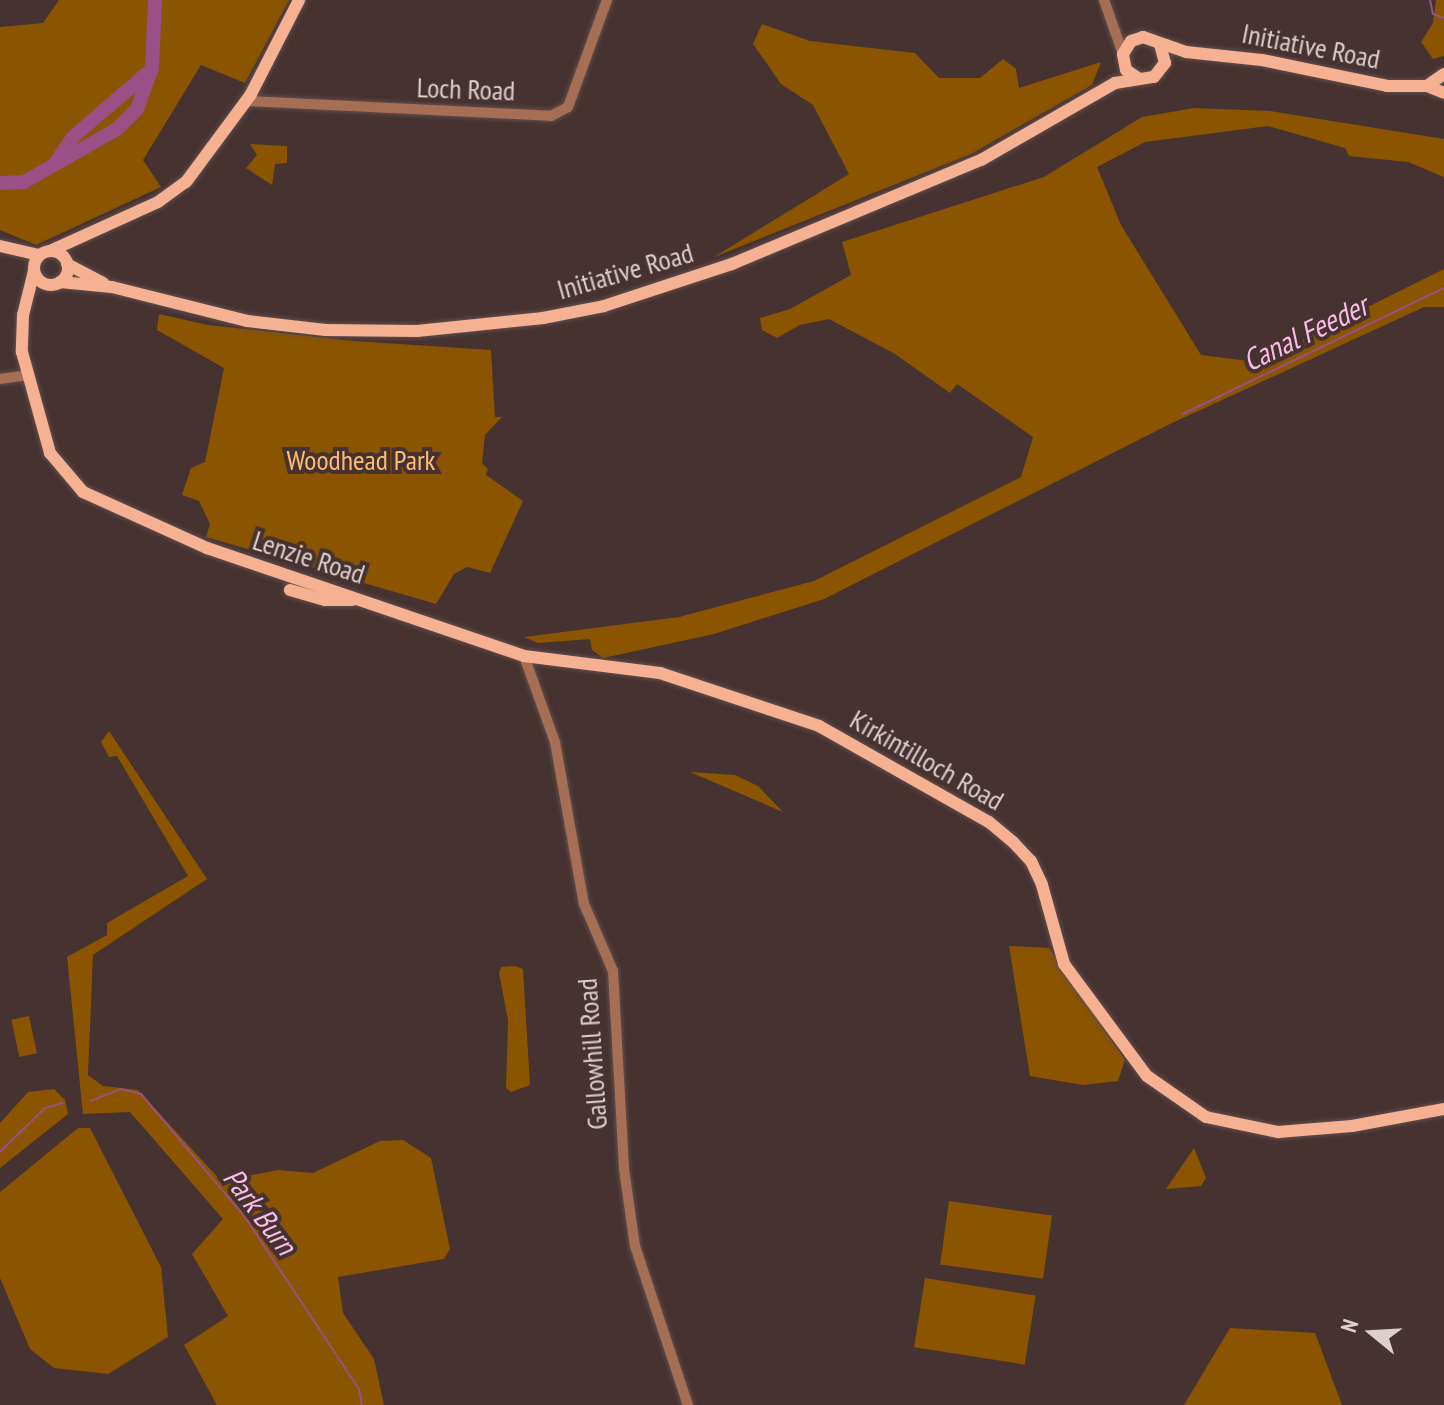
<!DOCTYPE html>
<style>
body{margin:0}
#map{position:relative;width:1444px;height:1405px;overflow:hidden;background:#463230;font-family:"PT Sans Narrow",sans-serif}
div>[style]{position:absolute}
.green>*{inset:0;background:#8a5400;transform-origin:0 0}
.stream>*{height:2px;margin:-1px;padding:0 1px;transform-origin:1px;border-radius:1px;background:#985086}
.river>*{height:14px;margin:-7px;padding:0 7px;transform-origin:7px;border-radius:7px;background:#985086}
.roads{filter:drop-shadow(0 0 2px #614e4c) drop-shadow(0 0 2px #614e4c)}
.minor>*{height:10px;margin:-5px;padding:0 5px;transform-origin:5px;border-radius:5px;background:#a66f55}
.major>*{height:12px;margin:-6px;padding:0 6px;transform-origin:6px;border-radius:6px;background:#f6b192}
.major>.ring{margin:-6px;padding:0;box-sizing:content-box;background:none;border:12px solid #f6b192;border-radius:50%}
span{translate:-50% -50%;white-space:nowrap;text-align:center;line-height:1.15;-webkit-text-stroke:8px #463230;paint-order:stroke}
.street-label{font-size:28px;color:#ddcfce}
.park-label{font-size:28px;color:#febc73}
.water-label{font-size:30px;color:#f9bce7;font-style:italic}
.north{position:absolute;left:1332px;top:1293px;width:80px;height:80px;-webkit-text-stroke:6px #463230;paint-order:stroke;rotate:288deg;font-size:22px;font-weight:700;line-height:32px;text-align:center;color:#ddcfce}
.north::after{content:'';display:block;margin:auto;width:28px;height:36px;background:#ddcfce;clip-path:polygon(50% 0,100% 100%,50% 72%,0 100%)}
</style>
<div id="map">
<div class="green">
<div style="clip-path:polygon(59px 0,289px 0,245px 83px,201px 65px,143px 160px,161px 187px,36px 245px,0 230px,0 27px,43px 23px)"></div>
<div style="clip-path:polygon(1436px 0,1444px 0,1444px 56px,1433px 59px,1421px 42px,1433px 23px)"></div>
<div style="clip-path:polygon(762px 24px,810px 41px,915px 53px,939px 78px,980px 78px,1003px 59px,1016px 69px,1019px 88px,1101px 62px,1092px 85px,971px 154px,714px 257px,849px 174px,813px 105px,781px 84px,753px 44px)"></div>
<div style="clip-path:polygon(1194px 108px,1270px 111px,1444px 139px,1444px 177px,1408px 162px,1349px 156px,1345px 148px,1268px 126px,1145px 142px,1097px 167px,1121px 225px,1201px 355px,1257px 362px,1444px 269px,1444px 307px,1424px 307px,1170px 424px,824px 599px,714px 634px,603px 658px,592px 650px,590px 639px,538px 643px,524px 637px,679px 617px,814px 581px,1021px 477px,1033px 437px,957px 384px,950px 393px,895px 354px,829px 319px,800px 325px,777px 338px,762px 330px,760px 318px,790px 309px,851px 275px,842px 242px,1044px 177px,1142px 117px)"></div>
<div style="clip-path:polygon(250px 144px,287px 146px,287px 163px,275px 164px,272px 185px,246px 168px,257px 155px)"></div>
<div style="clip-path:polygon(159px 314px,208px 325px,354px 341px,491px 350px,495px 417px,502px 417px,485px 435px,482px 463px,488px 469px,486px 475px,523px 501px,490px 573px,467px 567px,454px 574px,436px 604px,206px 537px,210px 524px,199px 501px,182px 495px,191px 468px,205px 462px,224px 368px,157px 330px)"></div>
<div style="clip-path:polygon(109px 731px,207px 879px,93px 955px,88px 1075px,103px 1086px,138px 1090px,221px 1181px,278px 1170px,313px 1173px,380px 1141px,403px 1140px,431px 1158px,450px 1249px,444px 1259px,338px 1277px,343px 1313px,374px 1359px,384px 1405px,217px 1405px,184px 1345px,228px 1316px,192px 1254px,223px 1219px,130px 1112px,83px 1114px,67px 957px,107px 935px,107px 923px,188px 876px,117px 756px,109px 757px,101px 742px)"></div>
<div style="clip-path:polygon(690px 772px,735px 775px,758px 786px,783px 812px)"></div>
<div style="clip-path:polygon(1009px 946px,1049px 948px,1125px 1060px,1118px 1081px,1083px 1085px,1030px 1076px)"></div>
<div style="clip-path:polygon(515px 966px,523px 969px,530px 1085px,511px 1092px,506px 1088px,508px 1020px,499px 973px,501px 967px)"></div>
<div style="left:29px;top:1016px;width:38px;height:18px;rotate:78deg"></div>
<div style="clip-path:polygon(54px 1089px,65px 1100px,68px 1114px,0 1168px,0 1123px,28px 1092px)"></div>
<div style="clip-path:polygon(78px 1128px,90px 1128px,161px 1267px,168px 1337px,108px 1374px,54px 1368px,30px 1349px,0 1278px,0 1192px)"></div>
<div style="clip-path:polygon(1194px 1148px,1206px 1178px,1201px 1186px,1166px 1189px)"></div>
<div style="left:949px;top:1201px;width:104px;height:64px;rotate:8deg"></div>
<div style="left:925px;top:1278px;width:112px;height:70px;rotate:9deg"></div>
<div style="clip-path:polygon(1230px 1328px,1315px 1333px,1342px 1405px,1184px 1405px)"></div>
</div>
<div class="stream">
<div style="left:1430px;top:0;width:14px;rotate:78deg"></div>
<div style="left:1433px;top:14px;width:12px;rotate:20deg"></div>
<div style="left:1183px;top:414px;width:290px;rotate:-25.8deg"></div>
<div style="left:91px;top:1101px;width:31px;rotate:-22deg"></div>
<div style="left:120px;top:1089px;width:22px;rotate:13deg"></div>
<div style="left:141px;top:1094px;width:161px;rotate:49.8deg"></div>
<div style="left:245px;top:1217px;width:206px;rotate:56.5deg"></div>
<div style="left:359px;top:1389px;width:16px;rotate:79deg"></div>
<div style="left:0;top:1152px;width:63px;rotate:-44.4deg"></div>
<div style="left:45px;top:1108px;width:18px;rotate:-16deg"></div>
</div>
<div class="river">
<div style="left:56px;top:162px;width:30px;rotate:-56deg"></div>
<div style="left:73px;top:137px;width:104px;rotate:-40.7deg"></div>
<div style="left:0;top:183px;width:24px;rotate:-2deg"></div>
<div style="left:24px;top:182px;width:107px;rotate:-29.7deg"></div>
<div style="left:117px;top:129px;width:28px;rotate:-45deg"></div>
<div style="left:137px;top:109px;width:44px;rotate:-69.9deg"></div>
<div style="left:152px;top:68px;width:68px;rotate:-87.5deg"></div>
</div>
<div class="roads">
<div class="minor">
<div style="left:1104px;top:0;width:57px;rotate:70.6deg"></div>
<div style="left:247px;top:101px;width:304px;rotate:2.8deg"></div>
<div style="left:551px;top:116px;width:19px;rotate:-28deg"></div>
<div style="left:568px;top:107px;width:114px;rotate:-70deg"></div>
<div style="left:0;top:379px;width:28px;rotate:-8deg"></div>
<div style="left:524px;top:656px;width:91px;rotate:70.2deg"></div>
<div style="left:555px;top:742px;width:165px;rotate:79.9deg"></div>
<div style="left:584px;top:904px;width:73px;rotate:66.6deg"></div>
<div style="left:613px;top:971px;width:198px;rotate:86.8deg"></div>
<div style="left:624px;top:1169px;width:78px;rotate:81.9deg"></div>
<div style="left:635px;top:1246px;width:168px;rotate:71.6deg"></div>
</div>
<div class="major">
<div style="left:1138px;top:78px;width:14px;rotate:-146deg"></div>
<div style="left:1126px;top:70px;width:16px;rotate:-101deg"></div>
<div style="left:1123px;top:54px;width:15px;rotate:-58deg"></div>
<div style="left:1131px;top:41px;width:13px;rotate:-18deg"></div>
<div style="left:1143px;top:37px;width:46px;rotate:19.2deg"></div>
<div style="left:1186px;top:52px;width:76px;rotate:6deg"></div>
<div style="left:1262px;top:60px;width:128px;rotate:11.7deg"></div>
<div style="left:1387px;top:86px;width:40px"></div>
<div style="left:1427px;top:86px;width:18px;rotate:22deg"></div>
<div style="left:1427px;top:86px;width:21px;rotate:-35deg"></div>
<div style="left:0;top:246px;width:40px;rotate:13deg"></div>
<div style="left:50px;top:251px;width:119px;rotate:-24.4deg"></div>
<div style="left:158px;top:202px;width:34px;rotate:-36deg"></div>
<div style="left:186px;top:182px;width:109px;rotate:-53.5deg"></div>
<div style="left:251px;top:94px;width:106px;rotate:-62.9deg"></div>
<div class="ring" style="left:34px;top:251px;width:22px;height:22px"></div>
<div style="left:67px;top:264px;width:41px;rotate:27.8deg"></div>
<div style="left:34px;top:271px;width:45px;rotate:104deg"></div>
<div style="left:23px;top:315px;width:37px;rotate:92deg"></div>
<div style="left:22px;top:352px;width:105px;rotate:74.5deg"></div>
<div style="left:50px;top:453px;width:51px;rotate:49.8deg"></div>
<div style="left:83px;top:492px;width:136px;rotate:24.3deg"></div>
<div style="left:207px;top:548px;width:335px;rotate:18.8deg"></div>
<div style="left:524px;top:656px;width:137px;rotate:7.1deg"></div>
<div style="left:660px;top:673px;width:168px;rotate:18.4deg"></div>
<div style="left:819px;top:726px;width:195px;rotate:29.5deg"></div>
<div style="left:989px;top:822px;width:31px;rotate:40deg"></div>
<div style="left:1013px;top:842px;width:26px;rotate:47deg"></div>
<div style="left:1031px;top:861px;width:26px;rotate:65deg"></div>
<div style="left:1042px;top:885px;width:82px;rotate:74.4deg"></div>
<div style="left:1064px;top:964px;width:139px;rotate:53.5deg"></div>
<div style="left:1147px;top:1076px;width:72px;rotate:34.8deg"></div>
<div style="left:1206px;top:1117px;width:74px;rotate:11.8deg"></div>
<div style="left:1278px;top:1132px;width:74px;rotate:-4.6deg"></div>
<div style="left:1352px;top:1126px;width:94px;rotate:-10.5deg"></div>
<div style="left:60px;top:282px;width:52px;rotate:5.5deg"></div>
<div style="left:112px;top:287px;width:139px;rotate:14.1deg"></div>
<div style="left:247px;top:321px;width:79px;rotate:6.6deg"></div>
<div style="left:325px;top:330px;width:92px;rotate:0.6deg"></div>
<div style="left:417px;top:331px;width:127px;rotate:-5.9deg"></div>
<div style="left:543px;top:318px;width:62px;rotate:-11.1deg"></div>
<div style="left:604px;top:306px;width:135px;rotate:-18.2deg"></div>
<div style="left:732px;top:264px;width:270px;rotate:-22.7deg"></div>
<div style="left:981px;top:160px;width:155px;rotate:-29.9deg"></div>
<div style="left:1115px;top:83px;width:39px;rotate:-9deg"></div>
<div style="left:1154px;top:77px;width:18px;rotate:-52deg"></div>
<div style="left:1165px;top:63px;width:20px;rotate:-105deg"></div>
<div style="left:290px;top:590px;width:36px;rotate:16deg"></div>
<div style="left:325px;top:600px;width:27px"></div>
</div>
</div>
<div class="street-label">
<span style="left:1311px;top:46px;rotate:11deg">Initiative Road</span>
<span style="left:466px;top:89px;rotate:2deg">Loch Road</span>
<span style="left:625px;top:271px;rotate:-16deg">Initiative Road</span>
<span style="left:309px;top:557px;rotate:18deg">Lenzie Road</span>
<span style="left:927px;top:760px;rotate:30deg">Kirkintilloch Road</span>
<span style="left:592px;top:1054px;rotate:-94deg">Gallowhill Road</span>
</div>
<div class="park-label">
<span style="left:361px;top:460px">Woodhead Park</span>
</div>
<div class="water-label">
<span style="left:1305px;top:333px;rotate:-26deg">Canal Feeder</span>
<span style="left:260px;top:1211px;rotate:53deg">Park Burn</span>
</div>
<div class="north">N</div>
</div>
